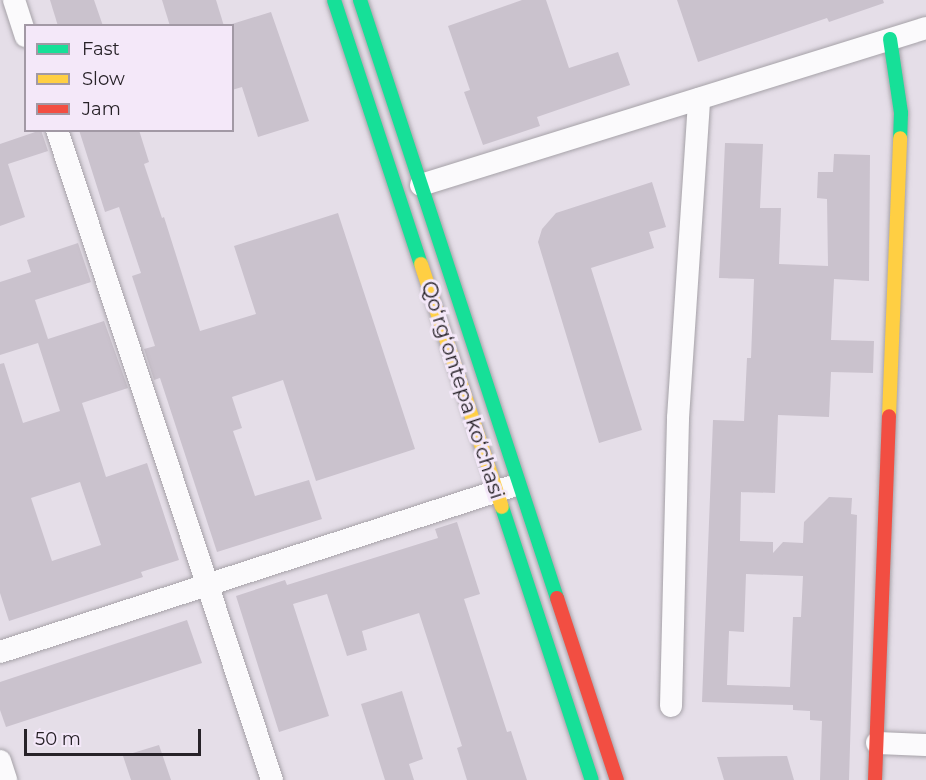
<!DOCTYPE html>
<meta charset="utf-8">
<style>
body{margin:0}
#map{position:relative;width:926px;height:780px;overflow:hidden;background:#e5dee8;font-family:Montserrat,sans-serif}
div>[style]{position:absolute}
.building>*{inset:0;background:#cac2cd}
.roads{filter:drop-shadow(0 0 2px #a6a2a8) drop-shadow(0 0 2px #a6a2a8)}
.street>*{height:22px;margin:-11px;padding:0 11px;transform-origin:11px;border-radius:11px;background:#fbfafc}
.fast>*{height:14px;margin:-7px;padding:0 7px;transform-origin:7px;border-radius:7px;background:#16e098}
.slow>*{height:14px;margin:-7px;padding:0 7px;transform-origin:7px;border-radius:7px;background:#ffcf43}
.jam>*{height:14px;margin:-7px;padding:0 7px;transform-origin:7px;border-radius:7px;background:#f24e42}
span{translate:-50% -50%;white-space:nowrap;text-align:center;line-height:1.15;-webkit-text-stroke:6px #f4e8f9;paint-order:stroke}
.street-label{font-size:21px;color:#272228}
.legend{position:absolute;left:24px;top:24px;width:210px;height:108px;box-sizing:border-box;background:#f4e8f9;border:2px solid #a299a5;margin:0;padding:8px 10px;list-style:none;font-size:18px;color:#272228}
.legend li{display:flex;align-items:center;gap:12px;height:30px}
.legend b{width:30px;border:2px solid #a299a5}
.scale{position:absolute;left:24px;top:729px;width:177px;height:27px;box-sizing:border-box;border:3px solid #272228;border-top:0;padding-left:8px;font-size:18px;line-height:21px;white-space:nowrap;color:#272228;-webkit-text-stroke:4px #f4e8f9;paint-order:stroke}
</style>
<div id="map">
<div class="building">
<div style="clip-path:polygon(50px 0,94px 0,103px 26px,58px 26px)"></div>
<div style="clip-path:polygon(162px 0,216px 0,224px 26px,170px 26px)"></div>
<div style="clip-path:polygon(522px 0,546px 0,569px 68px,618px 52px,630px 85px,537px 117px,540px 126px,483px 145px,464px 92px,470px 90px,448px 26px)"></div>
<div style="clip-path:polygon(677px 0,883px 0,884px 3px,829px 22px,827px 18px,698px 62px)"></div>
<div style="clip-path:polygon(271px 12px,309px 121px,258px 137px,242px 87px,232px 90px,232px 24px)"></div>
<div style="clip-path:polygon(41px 130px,48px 151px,8px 164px,25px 217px,0 226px,0 144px)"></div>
<div style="clip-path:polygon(79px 130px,139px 130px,149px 162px,144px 164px,162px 218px,164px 217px,200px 331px,256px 314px,234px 246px,338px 213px,415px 449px,316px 481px,283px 380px,232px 397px,242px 428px,233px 431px,255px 496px,309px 480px,322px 519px,217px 552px,160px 378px,154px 380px,144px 349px,155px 346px,132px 276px,141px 273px,119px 207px,105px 212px)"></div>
<div style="clip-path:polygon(evenodd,725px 143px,763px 144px,760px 208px,781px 208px,779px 264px,828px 266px,827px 199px,817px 198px,818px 172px,833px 172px,834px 154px,870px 155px,869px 281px,834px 279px,831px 340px,874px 341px,873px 373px,831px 372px,829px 417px,778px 415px,775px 493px,741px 492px,740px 541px,773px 542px,773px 553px,783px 542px,803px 543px,804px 522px,829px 497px,852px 498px,851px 514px,857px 515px,849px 780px,820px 780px,822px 721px,810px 720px,810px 711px,793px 710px,793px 705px,702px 702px,713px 420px,744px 421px,747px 358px,751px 358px,754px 279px,719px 278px,725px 143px,746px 574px,803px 576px,801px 617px,793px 617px,790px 687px,727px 685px,729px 631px,744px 632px,746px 574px)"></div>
<div style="clip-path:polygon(652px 182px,666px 227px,649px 232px,654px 248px,591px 268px,642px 430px,599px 443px,538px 242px,542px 229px,556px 213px)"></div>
<div style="clip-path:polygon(evenodd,78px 243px,91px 282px,35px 300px,48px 339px,104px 321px,128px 388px,82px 403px,106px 477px,147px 463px,179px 560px,141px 572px,143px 577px,9px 621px,0 593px,0 364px,4px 363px,23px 423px,60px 411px,38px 343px,0 355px,0 282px,31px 272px,27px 260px,78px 243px,80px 482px,101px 545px,52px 561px,31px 498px,80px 482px)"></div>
<div style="clip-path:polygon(457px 522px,480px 594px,464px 599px,507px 732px,511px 731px,527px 780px,467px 780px,457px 748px,462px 746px,419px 613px,362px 631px,367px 650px,347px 656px,327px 594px,293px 604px,329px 716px,279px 732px,236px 596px,285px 580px,287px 585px,438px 538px,435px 529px)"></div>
<div style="clip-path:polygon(187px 620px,202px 663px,6px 727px,0 710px,0 682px)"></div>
<div style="clip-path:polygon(402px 691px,423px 759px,409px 764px,414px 780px,385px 780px,361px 704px)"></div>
<div style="clip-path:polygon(159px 745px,171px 780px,131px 780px,123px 756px)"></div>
<div style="clip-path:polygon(787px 756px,794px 780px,724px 780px,717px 757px)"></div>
</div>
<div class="roads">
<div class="street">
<div style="left:14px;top:0;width:38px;rotate:72deg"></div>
<div style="left:57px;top:130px;width:685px;rotate:71.7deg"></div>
<div style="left:421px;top:185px;width:529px;rotate:-17.27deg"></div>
<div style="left:0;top:652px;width:536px;rotate:-17.93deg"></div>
<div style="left:671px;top:706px;width:288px;rotate:-88.6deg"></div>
<div style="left:678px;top:418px;width:320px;rotate:-86.2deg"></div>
<div style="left:877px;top:743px;width:49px;rotate:2.3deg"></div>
<div style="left:0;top:761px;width:20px;rotate:72deg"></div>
</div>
<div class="fast">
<div style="left:334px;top:0;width:278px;rotate:71.8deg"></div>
<div style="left:360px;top:0;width:630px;rotate:71.77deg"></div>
<div style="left:890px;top:39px;width:75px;rotate:81.5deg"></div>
<div style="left:901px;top:113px;width:25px;rotate:92deg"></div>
<div style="left:502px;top:507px;width:287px;rotate:71.8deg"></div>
</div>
<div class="slow">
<div style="left:421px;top:264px;width:256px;rotate:71.6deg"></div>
<div style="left:889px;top:416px;width:278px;rotate:-87.7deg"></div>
</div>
<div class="jam">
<div style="left:557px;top:598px;width:192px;rotate:71.8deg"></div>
<div style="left:875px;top:780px;width:364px;rotate:-87.8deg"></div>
</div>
</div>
<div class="street-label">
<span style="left:463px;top:390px;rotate:72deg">Qoʻrgʻontepa koʻchasi</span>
</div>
<ul class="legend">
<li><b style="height:8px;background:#16e098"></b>Fast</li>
<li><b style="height:8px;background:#ffcf43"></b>Slow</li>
<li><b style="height:8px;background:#f24e42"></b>Jam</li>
</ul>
<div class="scale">50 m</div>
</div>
